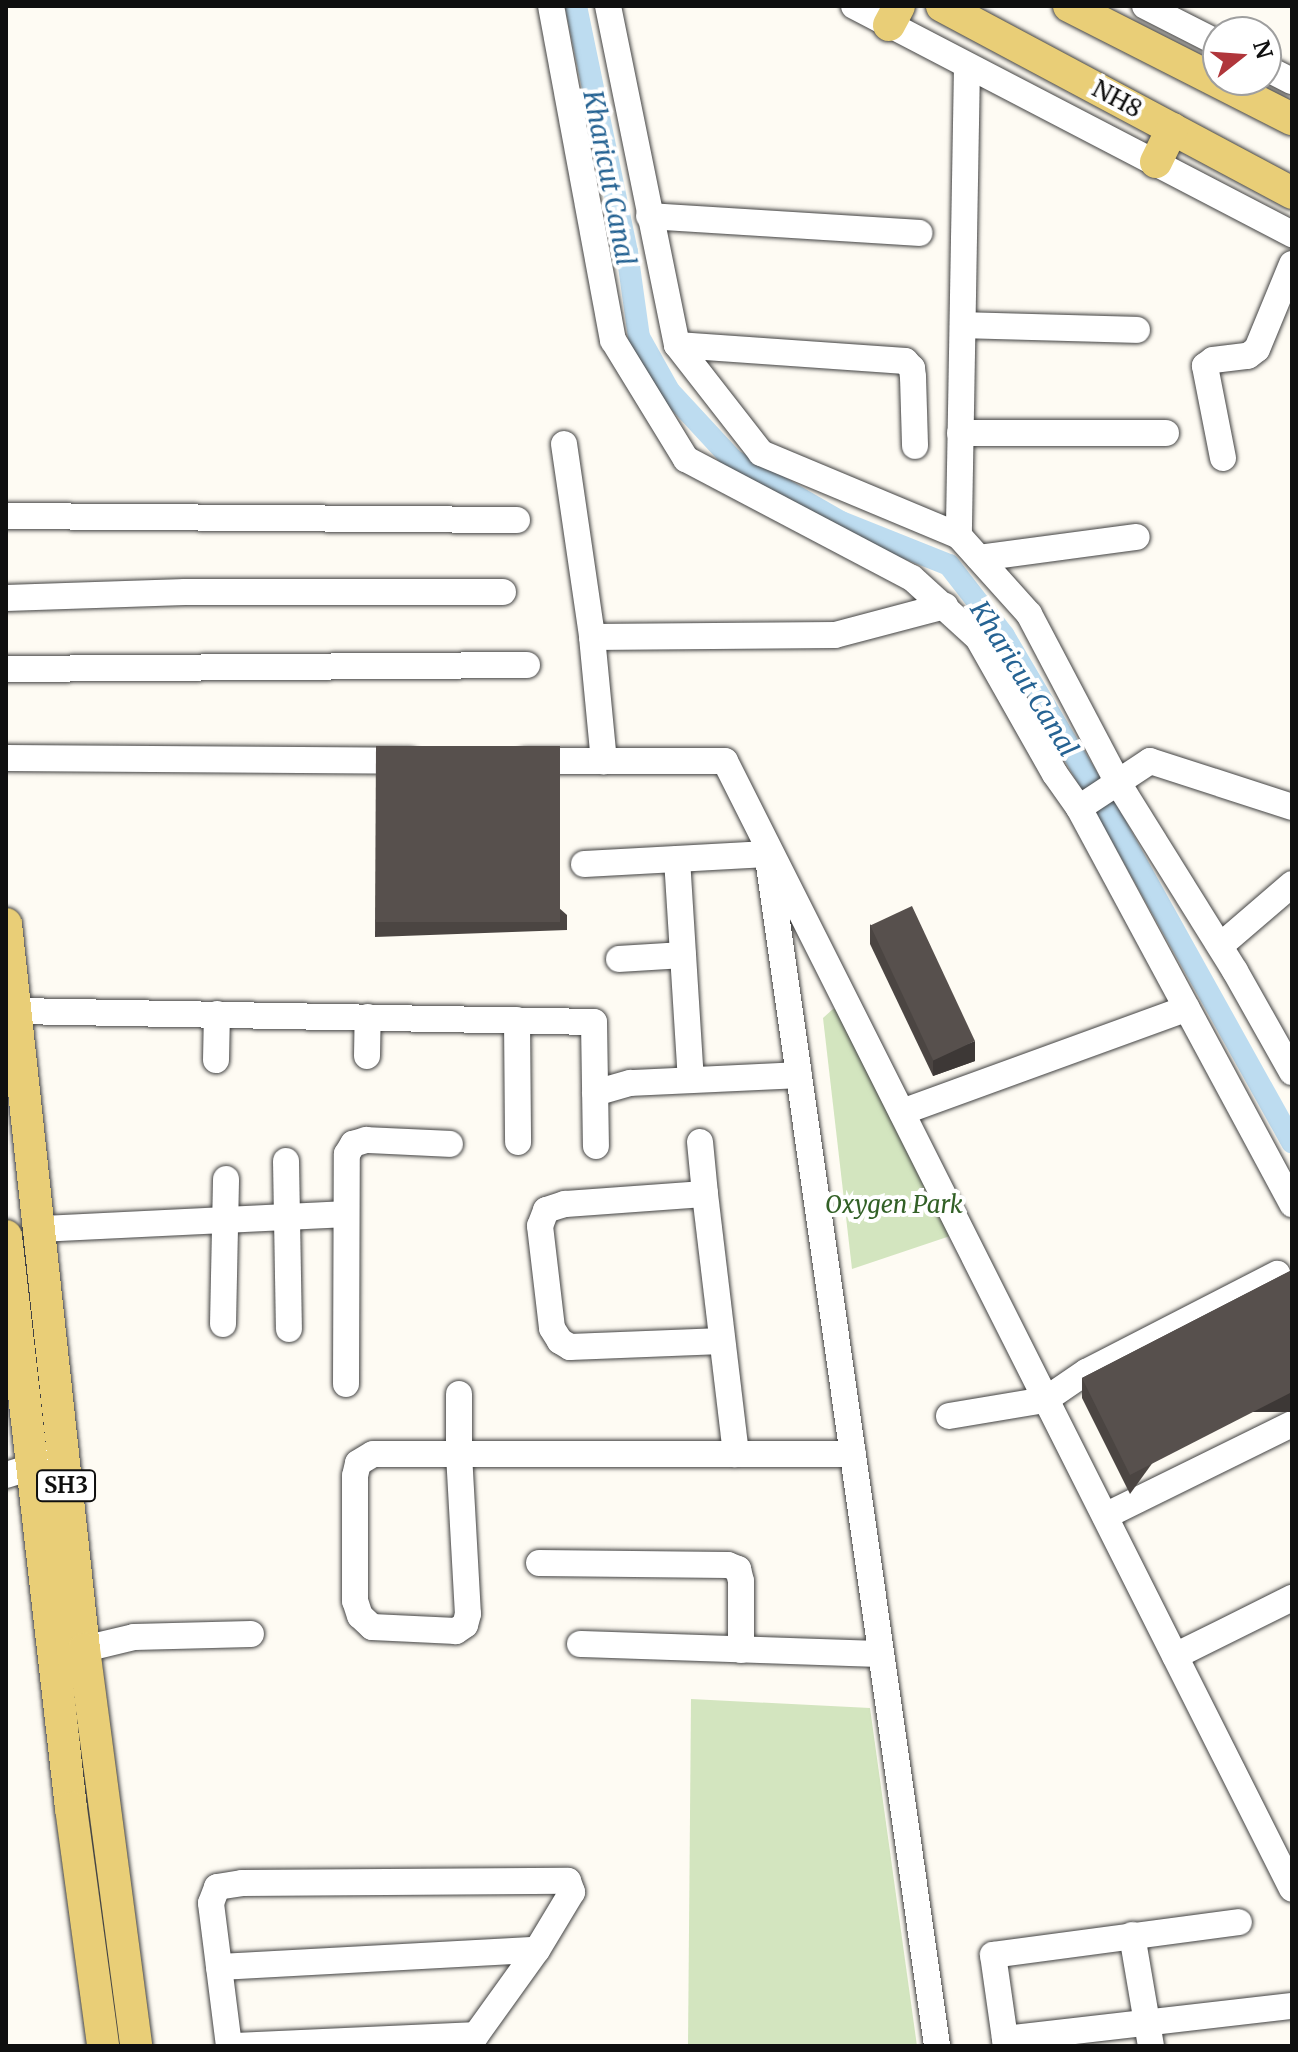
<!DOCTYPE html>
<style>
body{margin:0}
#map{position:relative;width:1298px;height:2052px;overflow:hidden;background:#fefbf3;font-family:Merriweather,serif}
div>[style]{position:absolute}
.green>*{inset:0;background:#d3e5bf}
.canal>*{height:22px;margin:-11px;padding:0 11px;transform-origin:11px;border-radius:11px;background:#bddcf0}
.roads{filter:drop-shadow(0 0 2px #424242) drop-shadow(0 0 2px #424242)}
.minor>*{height:26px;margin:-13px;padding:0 13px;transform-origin:13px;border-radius:13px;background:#fff}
.major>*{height:32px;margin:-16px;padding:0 16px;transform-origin:16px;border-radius:16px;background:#e9ce77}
.wall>*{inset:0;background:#4b4542}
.shaded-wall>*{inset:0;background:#3d3836;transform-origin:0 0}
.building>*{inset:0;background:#57504d;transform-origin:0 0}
span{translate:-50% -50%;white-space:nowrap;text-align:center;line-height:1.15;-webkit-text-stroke:8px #fff;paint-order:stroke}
.shield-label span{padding:2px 6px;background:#fff;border:2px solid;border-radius:6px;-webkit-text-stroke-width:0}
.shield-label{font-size:22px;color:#0f0f0f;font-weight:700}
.street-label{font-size:24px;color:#0f0f0f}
.park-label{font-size:24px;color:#326026;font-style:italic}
.water-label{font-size:26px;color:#266393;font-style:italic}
.frame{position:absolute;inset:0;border:8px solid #0f0f0f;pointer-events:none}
.north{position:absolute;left:1202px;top:16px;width:80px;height:80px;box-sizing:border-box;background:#fff;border:2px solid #9f9f9f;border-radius:50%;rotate:73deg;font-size:22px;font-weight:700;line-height:32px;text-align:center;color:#0f0f0f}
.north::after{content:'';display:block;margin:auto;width:28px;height:36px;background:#b0363b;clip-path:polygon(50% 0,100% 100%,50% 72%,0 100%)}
</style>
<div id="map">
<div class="green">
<div style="clip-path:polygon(849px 1007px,962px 1232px,852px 1269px,823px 1018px,833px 1009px)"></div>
<div style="clip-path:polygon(691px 1699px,870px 1708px,917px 2046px,688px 2046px)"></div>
</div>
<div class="canal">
<div style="left:576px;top:6px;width:251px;rotate:78.3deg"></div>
<div style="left:627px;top:252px;width:86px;rotate:82deg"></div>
<div style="left:639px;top:337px;width:62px;rotate:60.9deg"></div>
<div style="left:669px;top:391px;width:94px;rotate:47.2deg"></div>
<div style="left:733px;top:460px;width:125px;rotate:29.9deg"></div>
<div style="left:841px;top:522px;width:116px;rotate:21.7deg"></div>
<div style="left:949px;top:565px;width:90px;rotate:52.2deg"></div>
<div style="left:1004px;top:636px;width:221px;rotate:59.5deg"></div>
<div style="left:1116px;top:826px;width:362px;rotate:60.9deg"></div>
</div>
<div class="roads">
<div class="minor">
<div style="left:551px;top:6px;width:340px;rotate:79.5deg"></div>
<div style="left:613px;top:340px;width:140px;rotate:58.5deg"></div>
<div style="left:686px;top:459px;width:255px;rotate:27.8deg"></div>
<div style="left:912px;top:578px;width:89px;rotate:42.3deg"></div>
<div style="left:978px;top:638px;width:156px;rotate:60.5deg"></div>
<div style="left:1055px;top:774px;width:42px;rotate:54.8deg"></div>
<div style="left:1079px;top:808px;width:450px;rotate:61.7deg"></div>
<div style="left:608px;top:6px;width:346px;rotate:78.5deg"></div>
<div style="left:677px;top:345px;width:137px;rotate:52.1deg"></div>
<div style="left:761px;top:453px;width:215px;rotate:22.7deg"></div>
<div style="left:854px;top:6px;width:494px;rotate:27.5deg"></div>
<div style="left:1145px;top:6px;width:82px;rotate:26.9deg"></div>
<div style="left:967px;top:66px;width:470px;rotate:91deg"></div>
<div style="left:959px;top:536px;width:105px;rotate:48.1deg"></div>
<div style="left:1029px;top:614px;width:191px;rotate:62.2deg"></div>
<div style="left:1118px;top:783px;width:221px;rotate:58.1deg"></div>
<div style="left:1235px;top:971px;width:116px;rotate:60.6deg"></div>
<div style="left:1266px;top:68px;width:29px;rotate:27deg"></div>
<div style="left:649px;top:216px;width:271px;rotate:3.6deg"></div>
<div style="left:963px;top:325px;width:174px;rotate:1.6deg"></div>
<div style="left:677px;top:345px;width:229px;rotate:4deg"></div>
<div style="left:905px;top:361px;width:10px;rotate:45deg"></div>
<div style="left:912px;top:368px;width:9px;rotate:84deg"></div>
<div style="left:913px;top:377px;width:69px;rotate:88.3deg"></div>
<div style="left:960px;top:433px;width:206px"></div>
<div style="left:564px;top:444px;width:195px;rotate:81.7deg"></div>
<div style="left:592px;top:637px;width:125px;rotate:84.5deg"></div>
<div style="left:1223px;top:458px;width:94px;rotate:-101.1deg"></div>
<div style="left:1205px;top:366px;width:10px;rotate:-37deg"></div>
<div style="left:1213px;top:360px;width:35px;rotate:-7deg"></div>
<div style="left:1248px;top:356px;width:11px;rotate:-38deg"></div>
<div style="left:1257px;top:349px;width:92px;rotate:-67.6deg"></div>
<div style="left:6px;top:516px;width:511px;rotate:0.45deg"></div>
<div style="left:979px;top:558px;width:159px;rotate:-7.6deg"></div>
<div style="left:6px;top:598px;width:179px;rotate:-1.9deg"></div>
<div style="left:185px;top:592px;width:318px"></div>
<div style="left:592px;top:637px;width:243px;rotate:-0.5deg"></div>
<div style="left:835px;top:635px;width:114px;rotate:-14.8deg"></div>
<div style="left:6px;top:669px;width:521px;rotate:-0.44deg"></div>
<div style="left:6px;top:758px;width:404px;rotate:0.4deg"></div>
<div style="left:526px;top:761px;width:199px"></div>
<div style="left:725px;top:761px;width:1262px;rotate:63.31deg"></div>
<div style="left:1079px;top:808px;width:85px;rotate:-33.5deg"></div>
<div style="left:1150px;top:761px;width:149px;rotate:17.9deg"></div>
<div style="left:677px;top:859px;width:221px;rotate:86.4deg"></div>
<div style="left:584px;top:864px;width:184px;rotate:-3.1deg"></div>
<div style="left:769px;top:865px;width:1193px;rotate:81.9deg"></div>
<div style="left:1220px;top:946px;width:95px;rotate:-40.7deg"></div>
<div style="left:619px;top:959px;width:64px;rotate:-3.6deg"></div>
<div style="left:17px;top:1011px;width:577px;rotate:1.09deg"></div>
<div style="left:594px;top:1022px;width:124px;rotate:89.1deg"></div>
<div style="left:517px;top:1020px;width:122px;rotate:89.5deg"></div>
<div style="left:367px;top:1056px;width:39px;rotate:-89deg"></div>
<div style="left:216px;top:1060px;width:46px;rotate:-88.8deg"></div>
<div style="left:595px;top:1093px;width:37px;rotate:-16deg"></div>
<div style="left:631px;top:1083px;width:168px;rotate:-2.7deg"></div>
<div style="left:902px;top:1112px;width:303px;rotate:-20deg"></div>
<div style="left:700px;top:1142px;width:52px;rotate:84.5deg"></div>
<div style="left:286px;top:1161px;width:168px;rotate:89deg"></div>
<div style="left:41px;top:1229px;width:304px;rotate:-2.8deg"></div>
<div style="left:223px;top:1324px;width:145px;rotate:-88.8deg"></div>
<div style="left:722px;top:1341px;width:152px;rotate:177.7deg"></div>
<div style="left:570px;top:1347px;width:12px;rotate:-149deg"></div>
<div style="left:560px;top:1341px;width:15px;rotate:-122deg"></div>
<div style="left:552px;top:1328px;width:103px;rotate:-96.7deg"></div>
<div style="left:540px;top:1226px;width:17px;rotate:-69deg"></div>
<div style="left:546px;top:1210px;width:20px;rotate:-18deg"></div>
<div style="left:565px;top:1204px;width:140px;rotate:-4.1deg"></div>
<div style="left:705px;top:1194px;width:262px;rotate:83.2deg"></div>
<div style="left:346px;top:1384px;width:230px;rotate:-89.8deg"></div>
<div style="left:347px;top:1154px;width:12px;rotate:-59deg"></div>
<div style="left:353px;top:1144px;width:14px;rotate:-17deg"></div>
<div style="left:366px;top:1140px;width:84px;rotate:2.7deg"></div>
<div style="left:459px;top:1394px;width:60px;rotate:90deg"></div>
<div style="left:459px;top:1454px;width:160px;rotate:86.8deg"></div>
<div style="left:468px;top:1614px;width:11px;rotate:105deg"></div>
<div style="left:465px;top:1625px;width:11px;rotate:146deg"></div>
<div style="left:456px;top:1631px;width:84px;rotate:-177.3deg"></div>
<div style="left:372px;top:1627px;width:16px;rotate:-137deg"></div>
<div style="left:360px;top:1616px;width:16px;rotate:-108deg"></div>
<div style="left:355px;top:1601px;width:125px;rotate:-90deg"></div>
<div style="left:355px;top:1476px;width:13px;rotate:-77deg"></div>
<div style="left:358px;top:1463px;width:17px;rotate:-31deg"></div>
<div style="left:373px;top:1454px;width:480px"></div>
<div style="left:949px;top:1416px;width:97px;rotate:-9.5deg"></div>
<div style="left:1045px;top:1400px;width:50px;rotate:-34.3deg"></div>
<div style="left:1086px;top:1372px;width:215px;rotate:-27.2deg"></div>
<div style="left:6px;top:1475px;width:44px;rotate:-17.2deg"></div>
<div style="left:1105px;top:1516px;width:208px;rotate:-26.2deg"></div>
<div style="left:539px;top:1563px;width:189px;rotate:0.6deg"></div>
<div style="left:728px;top:1565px;width:11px;rotate:22deg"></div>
<div style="left:738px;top:1569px;width:12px;rotate:76deg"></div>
<div style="left:741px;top:1581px;width:69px;rotate:90deg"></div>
<div style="left:580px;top:1644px;width:301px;rotate:1.9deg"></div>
<div style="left:84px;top:1649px;width:51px;rotate:-13.5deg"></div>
<div style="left:134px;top:1637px;width:117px;rotate:-1.5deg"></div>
<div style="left:1175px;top:1656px;width:131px;rotate:-26.4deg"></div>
<div style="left:1132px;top:1935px;width:113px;rotate:80.3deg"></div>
<div style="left:219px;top:1967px;width:318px;rotate:-3.1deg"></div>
<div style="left:1005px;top:2039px;width:289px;rotate:-6.6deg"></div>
<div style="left:229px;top:2046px;width:144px;rotate:-97.2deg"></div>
<div style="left:211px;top:1903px;width:17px;rotate:-69deg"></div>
<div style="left:217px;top:1887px;width:25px;rotate:-9deg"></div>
<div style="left:242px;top:1883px;width:326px;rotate:-0.4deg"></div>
<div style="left:568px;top:1881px;width:12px;rotate:70deg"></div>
<div style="left:572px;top:1892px;width:68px;rotate:121.1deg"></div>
<div style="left:537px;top:1950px;width:118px;rotate:125.7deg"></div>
<div style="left:237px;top:2046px;width:239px;rotate:-2.6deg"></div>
<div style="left:1006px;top:2046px;width:92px;rotate:-98.1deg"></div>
<div style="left:993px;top:1955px;width:248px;rotate:-7.6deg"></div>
</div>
<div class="major">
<div style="left:942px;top:6px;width:397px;rotate:28.1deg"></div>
<div style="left:1069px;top:6px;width:250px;rotate:26.9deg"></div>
<div style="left:889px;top:25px;width:21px;rotate:-62deg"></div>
<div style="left:1156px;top:162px;width:37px;rotate:-64deg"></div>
<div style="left:6px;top:924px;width:729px;rotate:83.86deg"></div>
<div style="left:84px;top:1649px;width:400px;rotate:82.5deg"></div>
<div style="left:6px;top:1236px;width:576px;rotate:83.52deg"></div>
<div style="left:71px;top:1808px;width:240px;rotate:82.3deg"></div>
</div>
</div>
<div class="wall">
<div style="clip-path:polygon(376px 746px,567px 915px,567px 930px,375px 937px)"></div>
<div style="clip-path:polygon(870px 924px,975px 1061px,933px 1076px,870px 944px)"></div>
<div style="clip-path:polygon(1292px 1270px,1130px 1494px,1082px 1398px,1082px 1378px)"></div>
</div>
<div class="shaded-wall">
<div style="clip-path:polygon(975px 1041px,975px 1061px,933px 1076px,933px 1057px)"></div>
<div style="left:1292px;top:1392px;width:20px;height:182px;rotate:90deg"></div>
</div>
<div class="building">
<div style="left:376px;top:746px;width:184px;height:176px"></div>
<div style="left:912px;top:906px;width:149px;height:46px;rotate:65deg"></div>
<div style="clip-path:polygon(1292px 1270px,1292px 1392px,1130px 1475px,1082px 1378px)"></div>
</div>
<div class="shield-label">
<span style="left:66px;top:1486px">SH3</span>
</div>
<div class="street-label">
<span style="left:1117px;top:99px;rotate:28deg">NH8</span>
</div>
<div class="park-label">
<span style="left:894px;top:1205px">Oxygen Park</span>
</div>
<div class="water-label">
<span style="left:609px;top:178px;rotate:79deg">Kharicut Canal</span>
<span style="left:1024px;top:679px;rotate:58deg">Kharicut Canal</span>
</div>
<div class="frame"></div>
<div class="north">N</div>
</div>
